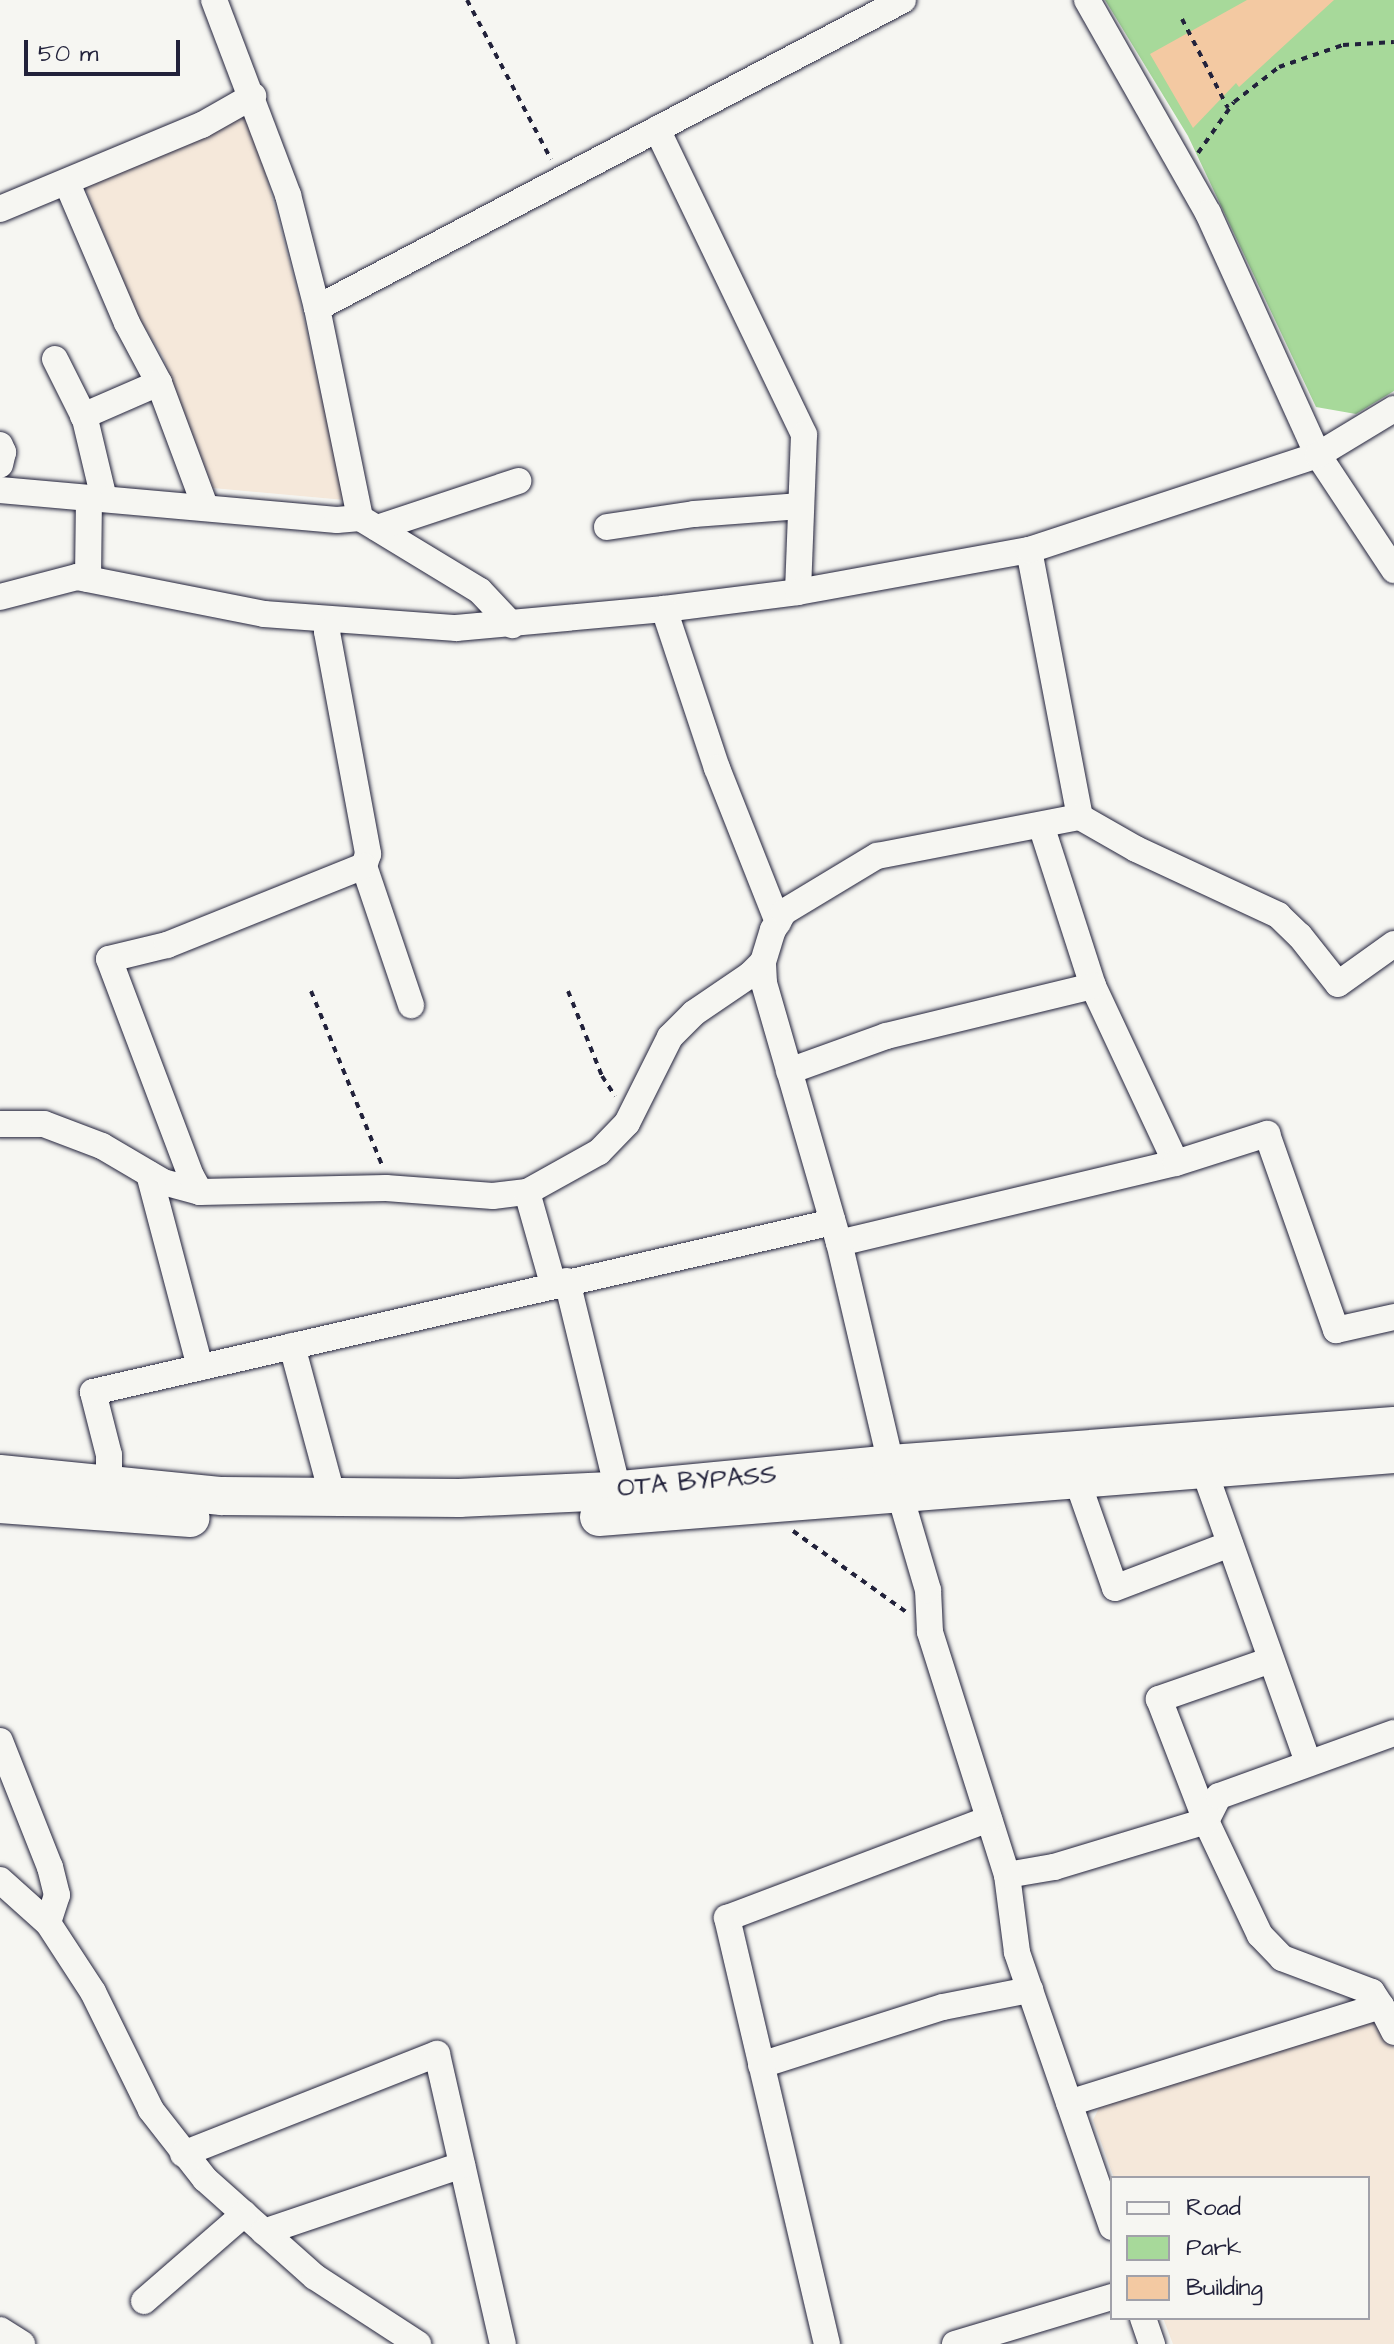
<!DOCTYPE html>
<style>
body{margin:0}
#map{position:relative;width:1394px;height:2344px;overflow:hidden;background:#f6f6f2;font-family:"Architects Daughter",sans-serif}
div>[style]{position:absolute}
.built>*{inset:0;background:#f5e8da}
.green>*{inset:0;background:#a7d99a}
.building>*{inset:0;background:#f3c9a2}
.path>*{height:4px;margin-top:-2px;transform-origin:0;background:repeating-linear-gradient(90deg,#22223b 0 6px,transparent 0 12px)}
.roads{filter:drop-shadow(0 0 2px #22223b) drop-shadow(0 0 2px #22223b)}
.minor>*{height:26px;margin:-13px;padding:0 13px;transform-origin:13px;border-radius:13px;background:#f6f6f2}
.highway>*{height:38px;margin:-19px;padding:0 19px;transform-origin:19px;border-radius:19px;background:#f6f6f2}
span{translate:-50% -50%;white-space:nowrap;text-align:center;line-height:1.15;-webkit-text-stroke:7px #f6f6f2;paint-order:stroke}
.street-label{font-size:26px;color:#22223b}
.legend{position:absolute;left:1110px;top:2176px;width:260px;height:144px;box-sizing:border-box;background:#f6f6f2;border:2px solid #a1a1a9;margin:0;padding:10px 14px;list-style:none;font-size:24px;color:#22223b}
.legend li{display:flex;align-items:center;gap:16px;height:40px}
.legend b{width:40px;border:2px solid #a1a1a9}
.scale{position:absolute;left:24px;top:40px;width:156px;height:36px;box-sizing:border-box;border:4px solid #22223b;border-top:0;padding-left:10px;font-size:24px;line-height:28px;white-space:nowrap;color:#22223b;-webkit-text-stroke:6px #f6f6f2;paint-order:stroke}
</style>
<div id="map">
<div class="built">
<div style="clip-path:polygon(248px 109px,300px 301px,345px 500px,213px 488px,163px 357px,138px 316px,85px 188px)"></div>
<div style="clip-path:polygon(1376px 2018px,1394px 2048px,1394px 2344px,1173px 2344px,1163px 2318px,1368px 2318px,1368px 2178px,1114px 2178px,1093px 2120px,1101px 2104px)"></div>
</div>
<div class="green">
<div style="clip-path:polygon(1105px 0,1394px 0,1394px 391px,1356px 414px,1316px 407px,1188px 136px)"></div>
</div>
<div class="building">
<div style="clip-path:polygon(1247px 0,1334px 0,1239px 87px,1236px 83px,1193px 128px,1150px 54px)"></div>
</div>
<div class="path">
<div style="left:467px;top:0;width:180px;rotate:62.2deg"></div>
<div style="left:1182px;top:19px;width:100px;rotate:62.7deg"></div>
<div style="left:1198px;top:153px;width:62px;rotate:-54.8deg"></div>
<div style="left:1234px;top:102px;width:57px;rotate:-37.9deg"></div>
<div style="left:1279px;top:67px;width:68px;rotate:-19deg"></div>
<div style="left:1343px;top:45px;width:51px;rotate:-3.4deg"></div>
<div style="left:311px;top:991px;width:190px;rotate:67.8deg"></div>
<div style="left:568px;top:991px;width:92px;rotate:68.2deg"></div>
<div style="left:602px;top:1076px;width:24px;rotate:57deg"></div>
<div style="left:793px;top:1531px;width:139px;rotate:35.6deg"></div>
</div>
<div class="roads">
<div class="minor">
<div style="left:214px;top:0;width:209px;rotate:69.2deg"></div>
<div style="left:288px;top:195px;width:117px;rotate:75.6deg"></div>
<div style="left:317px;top:308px;width:214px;rotate:78.4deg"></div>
<div style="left:360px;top:518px;width:140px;rotate:31.3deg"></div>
<div style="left:480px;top:591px;width:47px;rotate:46.7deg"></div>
<div style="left:1087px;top:0;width:245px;rotate:60.4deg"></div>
<div style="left:1208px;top:213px;width:266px;rotate:65.6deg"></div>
<div style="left:1318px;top:455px;width:138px;rotate:56.5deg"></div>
<div style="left:657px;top:129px;width:339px;rotate:64.3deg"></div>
<div style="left:804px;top:435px;width:157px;rotate:92.2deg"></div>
<div style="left:67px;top:183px;width:152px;rotate:66.8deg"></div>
<div style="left:127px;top:323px;width:68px;rotate:61.9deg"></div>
<div style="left:159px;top:383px;width:131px;rotate:69.5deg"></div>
<div style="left:0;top:209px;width:219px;rotate:-22.6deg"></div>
<div style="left:202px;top:125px;width:59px;rotate:-29.6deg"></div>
<div style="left:317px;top:308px;width:662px;rotate:-27.73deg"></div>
<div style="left:55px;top:359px;width:67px;rotate:63.4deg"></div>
<div style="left:85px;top:419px;width:82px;rotate:76.6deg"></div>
<div style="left:83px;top:416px;width:83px;rotate:-23.5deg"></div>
<div style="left:0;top:445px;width:8px;rotate:67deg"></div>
<div style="left:3px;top:452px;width:13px;rotate:103deg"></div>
<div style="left:0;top:490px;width:338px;rotate:5.1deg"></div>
<div style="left:337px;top:520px;width:23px;rotate:-5deg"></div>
<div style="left:607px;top:527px;width:88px;rotate:-8.5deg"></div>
<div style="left:694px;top:514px;width:107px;rotate:-4.3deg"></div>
<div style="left:377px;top:528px;width:149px;rotate:-18.4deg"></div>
<div style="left:1029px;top:550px;width:272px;rotate:79.2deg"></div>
<div style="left:88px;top:579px;width:81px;rotate:-89.3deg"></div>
<div style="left:0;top:597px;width:80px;rotate:-14.6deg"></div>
<div style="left:77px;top:577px;width:191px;rotate:11.2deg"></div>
<div style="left:264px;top:614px;width:193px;rotate:4.2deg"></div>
<div style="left:456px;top:628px;width:209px;rotate:-5.2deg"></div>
<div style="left:664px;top:609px;width:135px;rotate:-7.2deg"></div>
<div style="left:798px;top:592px;width:235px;rotate:-10.3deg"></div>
<div style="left:1029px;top:550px;width:304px;rotate:-18.2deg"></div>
<div style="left:1318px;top:455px;width:89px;rotate:-31.2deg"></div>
<div style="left:664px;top:609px;width:168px;rotate:71.6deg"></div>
<div style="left:717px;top:768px;width:166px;rotate:68.4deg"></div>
<div style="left:330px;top:621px;width:11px;rotate:105deg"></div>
<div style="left:327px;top:632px;width:226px;rotate:79.5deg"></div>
<div style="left:368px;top:854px;width:13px;rotate:108deg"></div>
<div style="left:364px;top:866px;width:147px;rotate:71.3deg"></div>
<div style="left:1041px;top:825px;width:169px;rotate:72.1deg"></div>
<div style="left:1093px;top:986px;width:195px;rotate:64.9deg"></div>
<div style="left:789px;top:1071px;width:103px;rotate:-19.8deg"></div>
<div style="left:886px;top:1036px;width:213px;rotate:-13.6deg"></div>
<div style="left:0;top:1124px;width:44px"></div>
<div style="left:44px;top:1124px;width:62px;rotate:20.8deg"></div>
<div style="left:102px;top:1146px;width:71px;rotate:30.5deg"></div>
<div style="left:163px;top:1182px;width:38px;rotate:15deg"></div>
<div style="left:200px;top:1192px;width:186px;rotate:-1.2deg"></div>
<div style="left:386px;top:1188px;width:107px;rotate:4.3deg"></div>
<div style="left:493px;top:1196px;width:34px;rotate:-7deg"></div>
<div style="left:527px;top:1192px;width:82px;rotate:-29.1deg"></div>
<div style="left:599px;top:1152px;width:40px;rotate:-46deg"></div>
<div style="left:627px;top:1123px;width:96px;rotate:-63.4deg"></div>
<div style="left:670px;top:1037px;width:34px;rotate:-45deg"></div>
<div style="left:694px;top:1013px;width:68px;rotate:-34.2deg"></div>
<div style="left:750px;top:975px;width:18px;rotate:-45deg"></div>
<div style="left:149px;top:1174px;width:200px;rotate:75.2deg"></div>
<div style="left:200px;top:1192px;width:18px;rotate:-119deg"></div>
<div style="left:191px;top:1176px;width:232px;rotate:-110.7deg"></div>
<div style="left:109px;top:959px;width:60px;rotate:-13.6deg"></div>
<div style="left:167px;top:945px;width:212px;rotate:-21.9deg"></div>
<div style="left:527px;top:1192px;width:96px;rotate:74.2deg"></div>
<div style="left:839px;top:1243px;width:346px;rotate:-13.4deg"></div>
<div style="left:1176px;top:1163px;width:96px;rotate:-17.7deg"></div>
<div style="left:1267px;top:1134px;width:208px;rotate:70.6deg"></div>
<div style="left:1336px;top:1330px;width:59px;rotate:-12.6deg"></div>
<div style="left:567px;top:1281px;width:215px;rotate:76.3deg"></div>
<div style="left:292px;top:1346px;width:157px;rotate:74.9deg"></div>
<div style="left:1204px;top:1470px;width:310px;rotate:70.4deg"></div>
<div style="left:1077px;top:1480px;width:114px;rotate:70.6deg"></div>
<div style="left:1115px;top:1588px;width:123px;rotate:-20.9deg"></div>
<div style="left:109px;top:1487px;width:32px;rotate:-90deg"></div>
<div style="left:109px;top:1455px;width:65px;rotate:-104.3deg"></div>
<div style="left:93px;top:1392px;width:759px;rotate:-12.94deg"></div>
<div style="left:1271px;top:1660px;width:119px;rotate:160.8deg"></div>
<div style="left:1159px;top:1699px;width:131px;rotate:68.9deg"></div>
<div style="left:1206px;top:1821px;width:126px;rotate:64.7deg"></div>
<div style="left:1260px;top:1935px;width:32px;rotate:46deg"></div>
<div style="left:1282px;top:1958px;width:96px;rotate:20.7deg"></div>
<div style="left:1372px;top:1992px;width:17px;rotate:57deg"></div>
<div style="left:0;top:1741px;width:136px;rotate:68.4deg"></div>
<div style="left:50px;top:1867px;width:29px;rotate:76deg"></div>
<div style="left:57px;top:1895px;width:29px;rotate:108deg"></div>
<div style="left:1007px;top:1875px;width:48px;rotate:-9.7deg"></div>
<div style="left:1054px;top:1867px;width:159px;rotate:-16.8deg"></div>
<div style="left:1206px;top:1821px;width:28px;rotate:-63deg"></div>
<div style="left:1219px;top:1796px;width:186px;rotate:-19.8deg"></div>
<div style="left:0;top:1880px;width:64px;rotate:41.9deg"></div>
<div style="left:48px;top:1923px;width:82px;rotate:56.9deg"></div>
<div style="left:93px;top:1992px;width:131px;rotate:63.8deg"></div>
<div style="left:151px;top:2110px;width:88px;rotate:52deg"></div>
<div style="left:205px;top:2179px;width:147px;rotate:41.7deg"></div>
<div style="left:315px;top:2277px;width:123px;rotate:33deg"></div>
<div style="left:761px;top:2065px;width:191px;rotate:-17.7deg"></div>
<div style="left:943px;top:2007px;width:89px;rotate:-11.1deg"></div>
<div style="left:1069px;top:2103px;width:327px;rotate:-17.3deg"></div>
<div style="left:1381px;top:2006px;width:29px;rotate:63deg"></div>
<div style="left:183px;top:2154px;width:273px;rotate:-21.5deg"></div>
<div style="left:437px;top:2054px;width:297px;rotate:77.2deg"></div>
<div style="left:1112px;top:2227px;width:291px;rotate:-109.1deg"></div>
<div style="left:1017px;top:1952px;width:78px;rotate:-97.4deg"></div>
<div style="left:1007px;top:1875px;width:255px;rotate:-107.6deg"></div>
<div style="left:930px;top:1632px;width:42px;rotate:-92.7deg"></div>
<div style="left:928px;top:1590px;width:131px;rotate:-106.4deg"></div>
<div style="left:891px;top:1464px;width:227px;rotate:-103.2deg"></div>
<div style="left:839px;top:1243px;width:271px;rotate:-106.1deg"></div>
<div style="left:764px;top:983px;width:21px;rotate:-93deg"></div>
<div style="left:763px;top:962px;width:34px;rotate:-73deg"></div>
<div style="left:773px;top:930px;width:21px;rotate:-59deg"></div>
<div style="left:784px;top:912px;width:109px;rotate:-31.1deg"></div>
<div style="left:877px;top:856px;width:207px;rotate:-10.9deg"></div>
<div style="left:1080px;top:817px;width:64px;rotate:29.7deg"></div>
<div style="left:1136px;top:849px;width:157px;rotate:24.9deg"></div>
<div style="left:1278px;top:915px;width:30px;rotate:44deg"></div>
<div style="left:1300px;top:936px;width:61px;rotate:51.6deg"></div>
<div style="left:1338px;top:984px;width:69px;rotate:-35.5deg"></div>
<div style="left:264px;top:2232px;width:209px;rotate:-18.7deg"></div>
<div style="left:144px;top:2301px;width:133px;rotate:-41deg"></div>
<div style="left:1143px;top:2318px;width:28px;rotate:71deg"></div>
<div style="left:0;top:2330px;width:26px;rotate:32deg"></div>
<div style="left:827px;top:2344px;width:438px;rotate:-103.2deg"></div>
<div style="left:727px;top:1918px;width:280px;rotate:-20.7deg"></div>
<div style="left:955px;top:2344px;width:164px;rotate:-16.7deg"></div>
</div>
<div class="highway">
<div style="left:0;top:1474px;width:223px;rotate:5.7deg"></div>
<div style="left:222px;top:1496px;width:237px;rotate:0.5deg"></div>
<div style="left:459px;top:1498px;width:152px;rotate:-2.6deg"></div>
<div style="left:611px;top:1491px;width:281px;rotate:-5.5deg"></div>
<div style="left:891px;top:1464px;width:504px;rotate:-4.32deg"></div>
<div style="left:0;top:1504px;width:191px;rotate:4.2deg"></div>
<div style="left:599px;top:1517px;width:797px;rotate:-4.53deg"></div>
</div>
</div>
<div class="street-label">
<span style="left:697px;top:1482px;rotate:-5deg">OTA BYPASS</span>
</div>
<ul class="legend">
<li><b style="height:10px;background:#f6f6f2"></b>Road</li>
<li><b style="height:22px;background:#a7d99a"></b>Park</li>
<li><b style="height:22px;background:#f3c9a2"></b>Building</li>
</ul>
<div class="scale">50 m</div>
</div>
